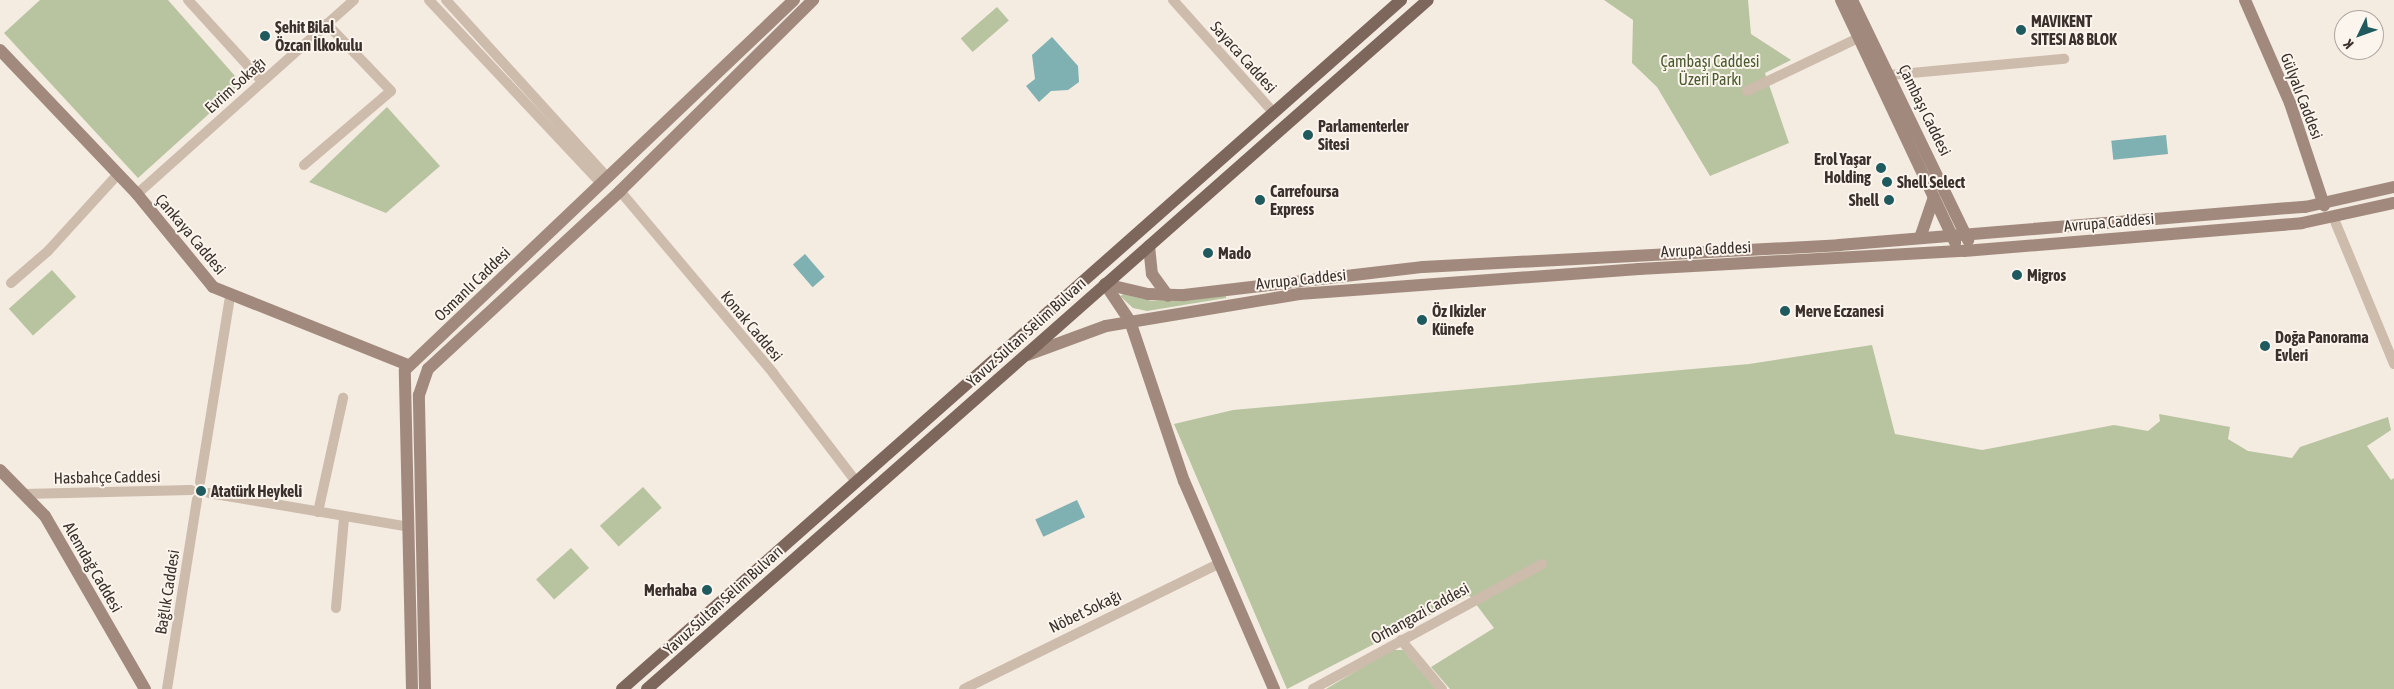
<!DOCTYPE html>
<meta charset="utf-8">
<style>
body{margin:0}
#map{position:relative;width:2394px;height:689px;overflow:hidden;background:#f4ebe1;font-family:"Asap Condensed",sans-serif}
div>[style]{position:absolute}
.green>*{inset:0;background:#b8c4a0;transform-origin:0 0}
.water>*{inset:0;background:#7fb0b2;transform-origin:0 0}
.street>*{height:10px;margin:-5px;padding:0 5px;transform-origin:5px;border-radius:5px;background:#cdbbac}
.secondary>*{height:12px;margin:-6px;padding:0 6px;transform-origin:6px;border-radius:6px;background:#a18a7d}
.primary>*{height:12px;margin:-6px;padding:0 6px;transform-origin:6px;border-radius:6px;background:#7d675c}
.dots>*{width:14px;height:14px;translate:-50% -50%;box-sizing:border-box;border:2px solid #fbf5ee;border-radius:50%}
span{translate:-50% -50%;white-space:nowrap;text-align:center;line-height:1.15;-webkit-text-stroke:4px #fbf5ee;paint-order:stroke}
.poi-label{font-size:16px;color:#3b302b;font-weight:700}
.left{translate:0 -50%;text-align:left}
.right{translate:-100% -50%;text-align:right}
.street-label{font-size:16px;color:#3b302b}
.park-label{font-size:16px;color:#4a5a2e}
.north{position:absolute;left:2334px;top:10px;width:50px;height:50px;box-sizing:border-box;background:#fbf5ee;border:1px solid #aea6a0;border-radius:50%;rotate:228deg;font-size:14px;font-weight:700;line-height:20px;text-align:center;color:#3b302b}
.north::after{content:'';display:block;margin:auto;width:18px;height:22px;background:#1f5a5e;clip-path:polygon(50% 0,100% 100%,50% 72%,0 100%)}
</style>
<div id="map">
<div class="green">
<div style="clip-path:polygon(40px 0,168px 0,242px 84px,138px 178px,4px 33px)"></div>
<div style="clip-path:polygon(1604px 0,1748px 0,1751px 34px,1791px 60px,1765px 73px,1789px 143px,1710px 176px,1657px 87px,1632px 63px,1633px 20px)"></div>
<div style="left:997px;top:7px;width:18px;height:48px;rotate:49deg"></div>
<div style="clip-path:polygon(387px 107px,440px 166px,386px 213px,309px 182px)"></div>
<div style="left:52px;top:270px;width:36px;height:58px;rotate:48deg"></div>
<div style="clip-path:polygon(1124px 294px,1152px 301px,1226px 294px,1226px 298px,1147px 311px,1133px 308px,1120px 296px)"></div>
<div style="clip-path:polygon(1872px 345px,1895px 434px,1982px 450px,2114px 425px,2148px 431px,2160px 421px,2159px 414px,2230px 427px,2228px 439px,2248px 451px,2292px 458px,2300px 447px,2388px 417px,2391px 430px,2367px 446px,2391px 480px,2394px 478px,2394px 689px,1450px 689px,1431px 667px,1494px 628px,1469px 595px,1287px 689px,1174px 424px,1233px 410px,1749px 364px)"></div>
<div style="left:643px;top:487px;width:28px;height:58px;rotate:48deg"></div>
<div style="left:571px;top:548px;width:27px;height:47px;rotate:48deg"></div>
<div style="clip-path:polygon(1391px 650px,1403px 650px,1436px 689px,1326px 689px)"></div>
</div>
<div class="water">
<div style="clip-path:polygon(1052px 37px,1078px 66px,1079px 82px,1068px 90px,1051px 91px,1039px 102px,1026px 86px,1035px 79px,1032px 55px)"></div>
<div style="left:2166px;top:135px;width:19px;height:55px;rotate:84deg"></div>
<div style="left:805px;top:254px;width:30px;height:16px;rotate:49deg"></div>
<div style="left:1077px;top:500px;width:19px;height:46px;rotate:65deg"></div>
</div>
<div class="street">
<div style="left:188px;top:0;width:110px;rotate:47.6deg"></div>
<div style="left:429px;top:0;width:250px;rotate:46.8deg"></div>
<div style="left:446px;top:0;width:238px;rotate:47.7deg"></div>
<div style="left:1173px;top:0;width:150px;rotate:48.2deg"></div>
<div style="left:1890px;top:75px;width:175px;rotate:-5.3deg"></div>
<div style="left:1747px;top:91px;width:125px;rotate:-25.5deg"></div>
<div style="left:304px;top:165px;width:114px;rotate:-40.4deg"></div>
<div style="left:391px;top:91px;width:93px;rotate:-133.7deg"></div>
<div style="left:620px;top:191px;width:238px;rotate:49.9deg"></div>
<div style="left:773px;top:373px;width:138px;rotate:52.6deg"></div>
<div style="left:137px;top:194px;width:291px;rotate:-41.8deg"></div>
<div style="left:2334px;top:219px;width:157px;rotate:67.5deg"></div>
<div style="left:11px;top:283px;width:49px;rotate:-40.9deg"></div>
<div style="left:48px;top:251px;width:104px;rotate:-47.7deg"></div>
<div style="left:200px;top:482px;width:187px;rotate:-80.8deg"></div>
<div style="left:209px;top:493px;width:203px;rotate:9.6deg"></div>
<div style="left:24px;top:494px;width:167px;rotate:-1.4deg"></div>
<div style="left:318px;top:512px;width:117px;rotate:-77.6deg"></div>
<div style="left:336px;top:608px;width:90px;rotate:-84.9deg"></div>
<div style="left:1401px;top:640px;width:64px;rotate:50.1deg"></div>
<div style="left:167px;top:689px;width:192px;rotate:-81deg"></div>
<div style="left:964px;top:689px;width:285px;rotate:-26.2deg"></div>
<div style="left:1313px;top:689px;width:261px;rotate:-28.6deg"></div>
</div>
<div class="secondary">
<div style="left:1841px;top:0;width:268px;rotate:64.8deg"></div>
<div style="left:1852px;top:0;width:267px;rotate:64.2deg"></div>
<div style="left:2245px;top:0;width:112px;rotate:66.4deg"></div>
<div style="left:2290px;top:103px;width:108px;rotate:71.6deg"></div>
<div style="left:0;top:50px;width:199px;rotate:46.4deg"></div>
<div style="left:137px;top:194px;width:120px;rotate:50.7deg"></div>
<div style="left:213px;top:287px;width:210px;rotate:21.8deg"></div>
<div style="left:1920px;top:238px;width:43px;rotate:-71.1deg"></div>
<div style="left:1149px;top:246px;width:28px;rotate:84deg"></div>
<div style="left:1152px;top:274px;width:27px;rotate:54deg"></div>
<div style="left:1105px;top:284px;width:44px;rotate:13.1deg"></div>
<div style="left:1148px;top:294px;width:36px;rotate:2deg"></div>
<div style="left:1184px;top:295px;width:241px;rotate:-6.7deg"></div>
<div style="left:1423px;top:267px;width:417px;rotate:-3deg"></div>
<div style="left:1839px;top:245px;width:468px;rotate:-4.7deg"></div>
<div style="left:2305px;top:207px;width:91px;rotate:-12.7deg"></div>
<div style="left:1105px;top:284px;width:45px;rotate:56deg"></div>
<div style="left:1130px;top:321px;width:169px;rotate:71.4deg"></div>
<div style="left:1184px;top:481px;width:227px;rotate:66.6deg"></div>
<div style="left:1027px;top:355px;width:84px;rotate:-20.2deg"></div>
<div style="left:1106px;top:326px;width:196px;rotate:-9.4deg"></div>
<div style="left:1299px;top:294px;width:341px;rotate:-4.2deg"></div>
<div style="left:1639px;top:269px;width:325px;rotate:-3.2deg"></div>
<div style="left:1964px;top:251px;width:339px;rotate:-4.7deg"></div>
<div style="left:2302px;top:223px;width:94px;rotate:-12.3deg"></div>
<div style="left:0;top:470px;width:64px;rotate:45.6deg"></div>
<div style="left:45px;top:516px;width:200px;rotate:60deg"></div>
<div style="left:412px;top:689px;width:319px;rotate:-91.3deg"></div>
<div style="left:405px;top:370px;width:537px;rotate:-43.57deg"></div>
<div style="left:425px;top:689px;width:294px;rotate:-91.2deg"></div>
<div style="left:419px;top:395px;width:28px;rotate:-71deg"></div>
<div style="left:428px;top:369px;width:262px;rotate:-42.8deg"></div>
<div style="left:620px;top:191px;width:272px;rotate:-44.7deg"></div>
</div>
<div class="primary">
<div style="left:622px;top:689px;width:1040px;rotate:-41.49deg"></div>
<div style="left:647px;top:689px;width:1041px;rotate:-41.42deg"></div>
</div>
<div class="dots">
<div style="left:2021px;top:30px;background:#1f5a5e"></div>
<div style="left:265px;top:36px;background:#1f5a5e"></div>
<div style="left:1308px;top:135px;background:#1f5a5e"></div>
<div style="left:1881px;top:168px;background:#1f5a5e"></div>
<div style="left:1887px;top:182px;background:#1f5a5e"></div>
<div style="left:1260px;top:200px;background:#1f5a5e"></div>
<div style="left:1889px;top:200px;background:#1f5a5e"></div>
<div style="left:1208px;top:253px;background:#1f5a5e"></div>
<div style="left:2017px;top:275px;background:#1f5a5e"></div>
<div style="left:1785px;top:311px;background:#1f5a5e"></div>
<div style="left:1422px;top:320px;background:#1f5a5e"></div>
<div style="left:2265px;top:346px;background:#1f5a5e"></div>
<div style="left:201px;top:491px;background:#1f5a5e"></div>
<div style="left:707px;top:590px;background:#1f5a5e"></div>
</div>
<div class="poi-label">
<span class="left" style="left:2031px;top:30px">MAVIKENT<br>SITESI A8 BLOK</span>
<span class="left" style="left:275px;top:36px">Şehit Bilal<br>Özcan İlkokulu</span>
<span class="left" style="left:1318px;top:135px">Parlamenterler<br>Sitesi</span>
<span class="right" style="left:1871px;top:168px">Erol Yaşar<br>Holding</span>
<span class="left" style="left:1897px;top:182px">Shell Select</span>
<span class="left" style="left:1270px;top:200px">Carrefoursa<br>Express</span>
<span class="right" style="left:1879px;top:200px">Shell</span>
<span class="left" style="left:1218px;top:253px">Mado</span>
<span class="left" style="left:2027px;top:275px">Migros</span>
<span class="left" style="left:1432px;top:320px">Öz Ikizler<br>Künefe</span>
<span class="left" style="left:1795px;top:311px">Merve Eczanesi</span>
<span class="left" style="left:2275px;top:346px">Doğa Panorama<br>Evleri</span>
<span class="left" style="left:211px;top:491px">Atatürk Heykeli</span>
<span class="right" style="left:697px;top:590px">Merhaba</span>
</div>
<div class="street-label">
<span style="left:1244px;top:57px;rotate:48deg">Sayaca Caddesi</span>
<span style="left:235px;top:85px;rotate:-42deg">Evrim Sokağı</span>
<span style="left:2302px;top:96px;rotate:69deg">Gülyalı Caddesi</span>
<span style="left:1925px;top:110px;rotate:64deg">Çambaşı Caddesi</span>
<span style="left:2109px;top:222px;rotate:-5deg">Avrupa Caddesi</span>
<span style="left:191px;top:234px;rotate:50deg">Çankaya Caddesi</span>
<span style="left:1706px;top:249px;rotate:-3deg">Avrupa Caddesi</span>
<span style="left:1301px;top:279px;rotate:-6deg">Avrupa Caddesi</span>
<span style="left:472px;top:284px;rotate:-44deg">Osmanlı Caddesi</span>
<span style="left:752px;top:326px;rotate:50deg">Konak Caddesi</span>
<span style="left:1026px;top:332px;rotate:-42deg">Yavuz Sultan Selim Bulvarı</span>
<span style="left:107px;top:477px;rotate:-1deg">Hasbahçe Caddesi</span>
<span style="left:93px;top:567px;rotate:60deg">Alemdağ Caddesi</span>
<span style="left:167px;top:592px;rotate:-81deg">Bağlık Caddesi</span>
<span style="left:723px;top:600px;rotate:-42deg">Yavuz Sultan Selim Bulvarı</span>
<span style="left:1085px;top:611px;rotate:-26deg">Nöbet Sokağı</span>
<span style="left:1420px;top:613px;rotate:-29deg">Orhangazi Caddesi</span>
</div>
<div class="park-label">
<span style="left:1710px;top:70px">Çambaşı Caddesi<br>Üzeri Parkı</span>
</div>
<div class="north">K</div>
</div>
